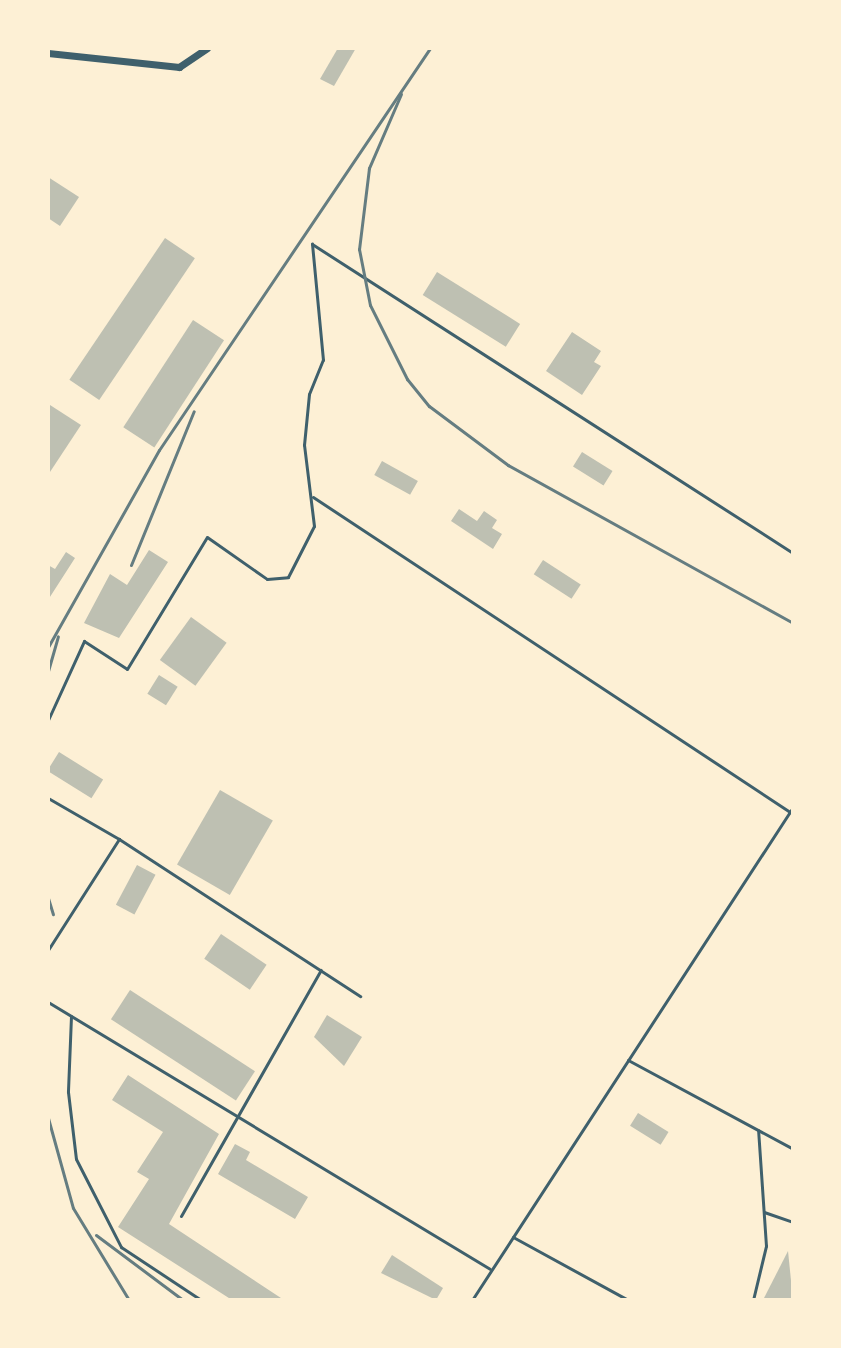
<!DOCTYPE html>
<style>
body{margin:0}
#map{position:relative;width:841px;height:1348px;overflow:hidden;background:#fdf0d5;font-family:"Source Sans 3",sans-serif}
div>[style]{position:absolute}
.building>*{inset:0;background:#bec0b2;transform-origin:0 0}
.service>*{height:3px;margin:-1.5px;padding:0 1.5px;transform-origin:1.5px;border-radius:1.5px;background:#3f606c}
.tertiary>*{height:7px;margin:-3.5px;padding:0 3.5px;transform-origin:3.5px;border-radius:3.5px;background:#3f606c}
.rail>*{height:3px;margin:-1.5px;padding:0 1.5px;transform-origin:1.5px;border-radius:1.5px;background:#657d81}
span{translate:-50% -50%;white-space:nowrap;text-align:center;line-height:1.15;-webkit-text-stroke:6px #fdf0d5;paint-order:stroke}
.frame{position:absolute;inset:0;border:50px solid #fdf0d5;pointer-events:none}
</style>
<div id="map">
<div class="building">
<div style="clip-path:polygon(338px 48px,356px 48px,334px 86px,320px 79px)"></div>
<div style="clip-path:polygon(48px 177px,79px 197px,60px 226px,48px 218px)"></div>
<div style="left:165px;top:238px;width:36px;height:171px;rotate:34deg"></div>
<div style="left:437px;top:272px;width:98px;height:27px;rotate:32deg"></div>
<div style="left:193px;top:320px;width:37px;height:128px;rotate:33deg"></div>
<div style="clip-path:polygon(572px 332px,601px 351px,594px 362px,601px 366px,582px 395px,546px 371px)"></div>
<div style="clip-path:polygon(50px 405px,81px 425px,48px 475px,48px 407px)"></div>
<div style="left:582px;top:452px;width:36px;height:17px;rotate:32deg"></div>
<div style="left:382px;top:461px;width:41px;height:16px;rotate:29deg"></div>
<div style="clip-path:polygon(459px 509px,477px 521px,484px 511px,497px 520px,492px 528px,502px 534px,493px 549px,451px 521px)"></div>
<div style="clip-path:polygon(149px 550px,168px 562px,119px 638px,84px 623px,110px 574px,127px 585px)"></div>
<div style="clip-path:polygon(66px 552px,75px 558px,48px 600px,48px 565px,55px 569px)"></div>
<div style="left:543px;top:560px;width:45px;height:17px;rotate:33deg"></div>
<div style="left:191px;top:617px;width:44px;height:53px;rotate:36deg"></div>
<div style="left:159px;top:675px;width:22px;height:22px;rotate:32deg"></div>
<div style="left:59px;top:752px;width:52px;height:22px;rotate:32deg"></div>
<div style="left:220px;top:790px;width:61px;height:86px;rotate:30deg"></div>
<div style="left:137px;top:865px;width:21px;height:45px;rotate:28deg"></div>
<div style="left:221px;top:934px;width:55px;height:30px;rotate:34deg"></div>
<div style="left:130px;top:990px;width:149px;height:35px;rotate:33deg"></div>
<div style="clip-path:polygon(327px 1015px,362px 1037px,344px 1066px,314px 1037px)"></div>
<div style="clip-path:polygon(128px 1075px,219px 1134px,169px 1224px,284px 1300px,232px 1300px,118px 1227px,149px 1179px,137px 1172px,163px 1132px,112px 1100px)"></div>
<div style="left:638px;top:1113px;width:36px;height:15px;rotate:32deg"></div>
<div style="clip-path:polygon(235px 1144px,250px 1152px,246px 1160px,308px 1197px,295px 1219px,218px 1174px)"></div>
<div style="clip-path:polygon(788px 1251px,793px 1300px,763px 1300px)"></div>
<div style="clip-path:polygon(392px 1255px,443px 1288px,436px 1300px,381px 1273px)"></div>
</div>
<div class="service">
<div style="left:312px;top:244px;width:572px;rotate:32.72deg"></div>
<div style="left:313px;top:497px;width:572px;rotate:33.44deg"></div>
<div style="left:48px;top:720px;width:87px;rotate:-65.5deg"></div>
<div style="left:84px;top:641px;width:51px;rotate:33.1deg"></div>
<div style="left:127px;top:669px;width:154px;rotate:-58.8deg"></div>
<div style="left:207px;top:537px;width:73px;rotate:35deg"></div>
<div style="left:267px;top:579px;width:21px;rotate:-5deg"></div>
<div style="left:288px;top:577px;width:57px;rotate:-63deg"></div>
<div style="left:314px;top:526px;width:82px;rotate:-97deg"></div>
<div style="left:304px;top:445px;width:51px;rotate:-84.4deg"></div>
<div style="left:309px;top:394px;width:37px;rotate:-68deg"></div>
<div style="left:323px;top:360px;width:117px;rotate:-95.4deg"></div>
<div style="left:48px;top:798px;width:82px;rotate:30deg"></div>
<div style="left:48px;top:950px;width:132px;rotate:-57.4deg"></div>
<div style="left:119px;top:839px;width:288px;rotate:33.1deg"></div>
<div style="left:48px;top:1002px;width:516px;rotate:31.14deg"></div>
<div style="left:71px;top:1016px;width:76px;rotate:92.3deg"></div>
<div style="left:68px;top:1092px;width:67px;rotate:83.2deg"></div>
<div style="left:76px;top:1159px;width:99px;rotate:62.9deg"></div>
<div style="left:121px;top:1247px;width:96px;rotate:33.5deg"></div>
<div style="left:628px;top:1060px;width:187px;rotate:28.3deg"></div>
<div style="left:764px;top:1212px;width:31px;rotate:19deg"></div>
<div style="left:181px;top:1216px;width:283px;rotate:-60.4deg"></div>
<div style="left:513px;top:1237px;width:131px;rotate:28.7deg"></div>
<div style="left:472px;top:1300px;width:588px;rotate:-56.93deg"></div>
<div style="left:753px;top:1300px;width:56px;rotate:-76.5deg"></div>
<div style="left:766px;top:1246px;width:116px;rotate:-93.9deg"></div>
</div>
<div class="tertiary">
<div style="left:48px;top:53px;width:132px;rotate:6.1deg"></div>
<div style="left:179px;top:67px;width:34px;rotate:-34deg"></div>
</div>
<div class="rail">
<div style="left:401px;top:94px;width:81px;rotate:113.4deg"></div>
<div style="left:369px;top:168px;width:82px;rotate:97deg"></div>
<div style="left:359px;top:249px;width:57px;rotate:78.9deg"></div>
<div style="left:370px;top:305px;width:83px;rotate:63.4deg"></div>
<div style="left:407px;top:379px;width:35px;rotate:51deg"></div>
<div style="left:429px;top:406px;width:99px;rotate:36.8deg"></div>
<div style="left:508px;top:465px;width:326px;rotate:29deg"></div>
<div style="left:131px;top:565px;width:166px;rotate:-67.8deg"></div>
<div style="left:48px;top:647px;width:226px;rotate:-60.6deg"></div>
<div style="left:159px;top:450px;width:485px;rotate:-56deg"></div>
<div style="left:48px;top:671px;width:36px;rotate:-74deg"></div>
<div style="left:48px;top:898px;width:17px;rotate:73deg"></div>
<div style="left:48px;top:1118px;width:93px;rotate:74.5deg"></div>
<div style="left:73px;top:1208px;width:108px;rotate:58.7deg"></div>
<div style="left:96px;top:1235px;width:109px;rotate:36.8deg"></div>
</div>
<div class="frame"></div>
</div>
